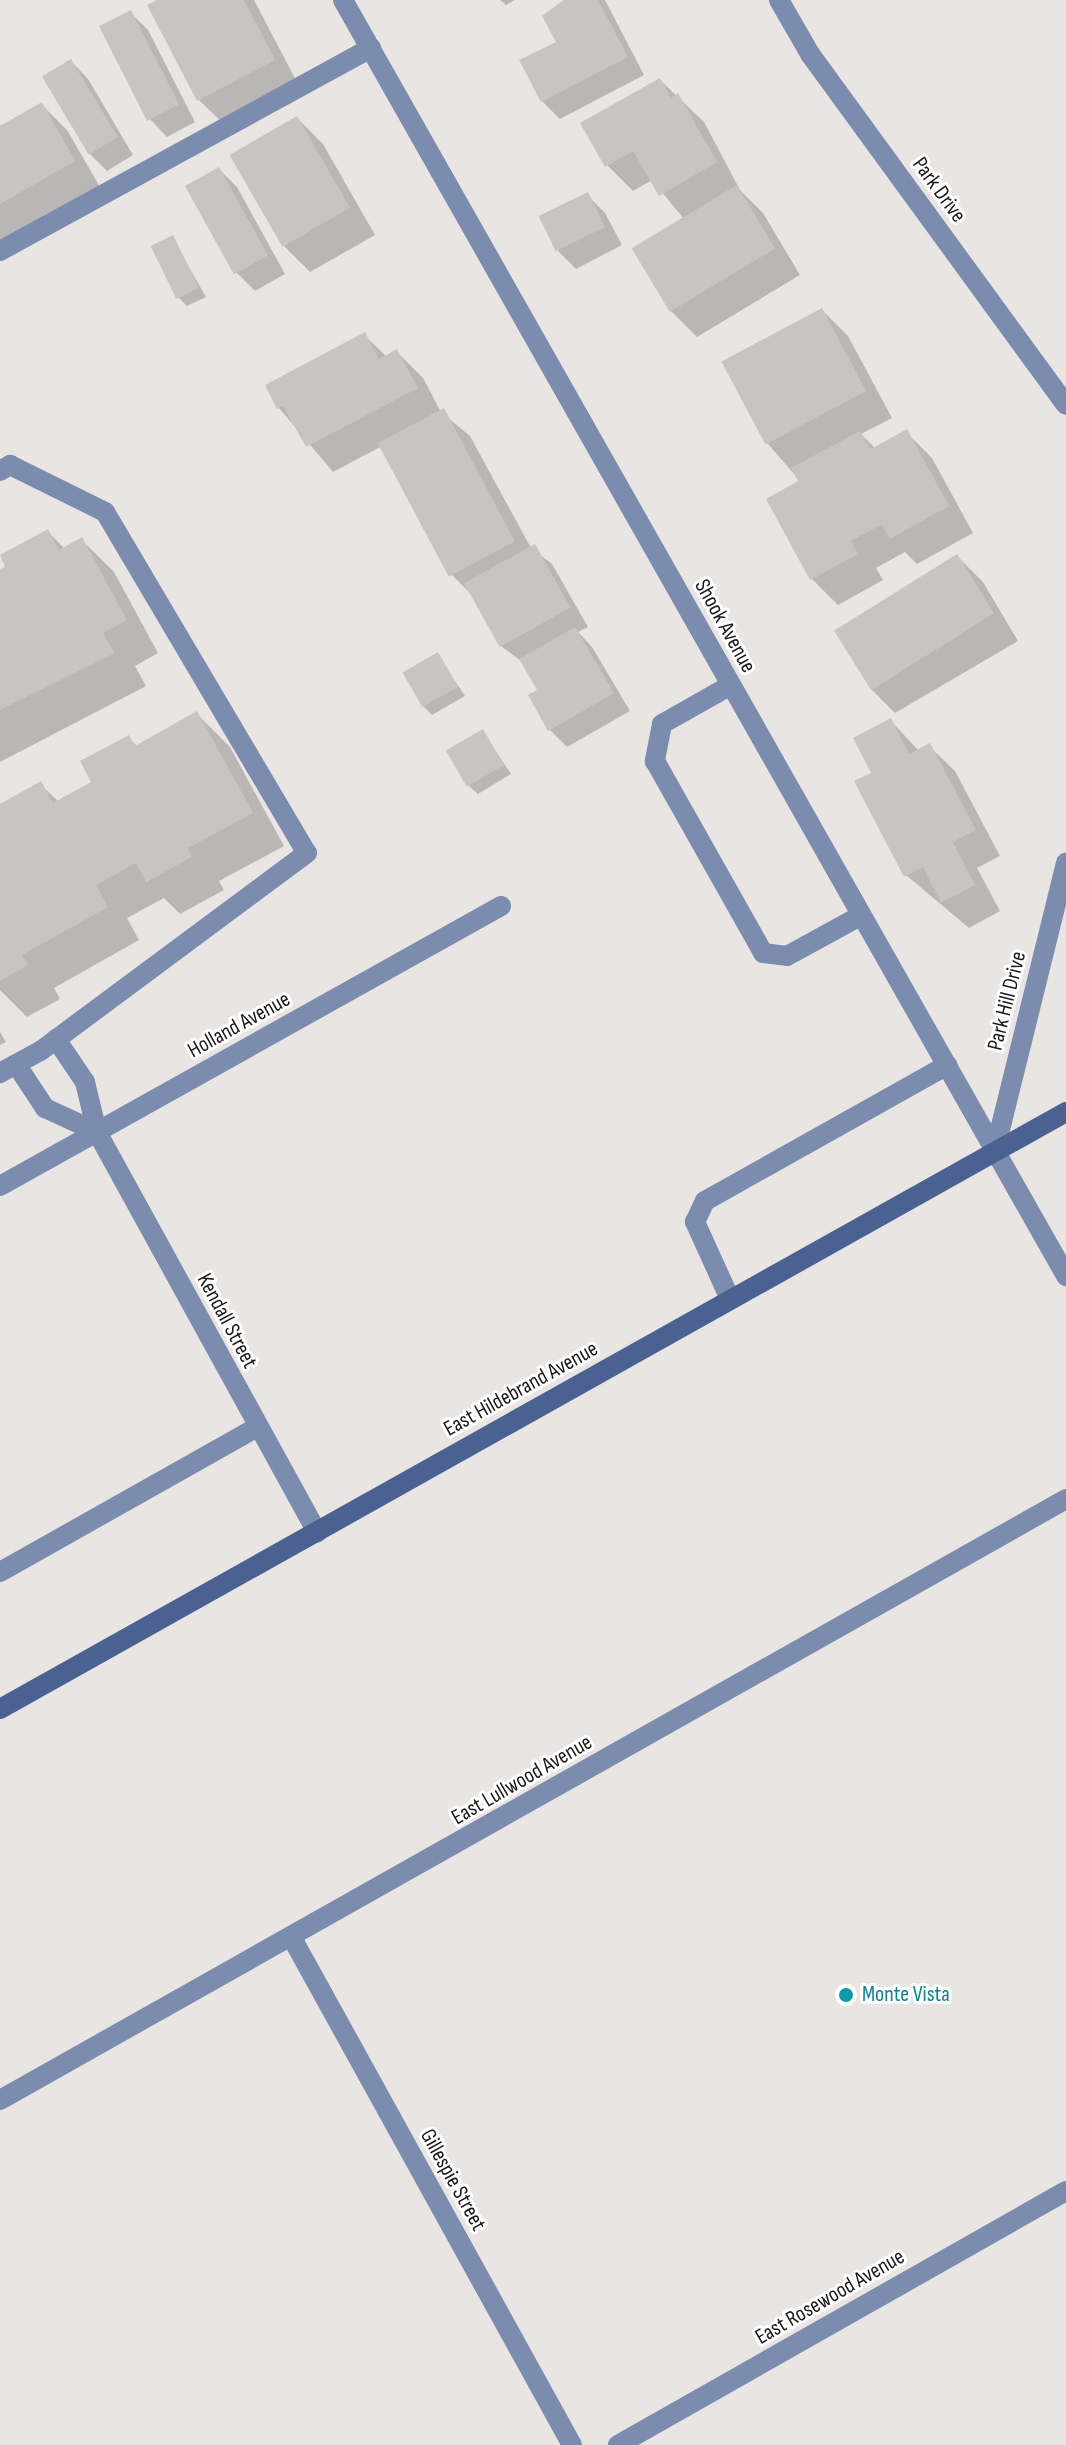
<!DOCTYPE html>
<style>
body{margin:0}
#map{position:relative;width:1066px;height:2445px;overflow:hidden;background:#e8e5e3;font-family:"Sofia Sans Condensed",sans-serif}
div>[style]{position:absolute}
.shadow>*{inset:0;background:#0003}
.building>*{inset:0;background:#c8c4c3;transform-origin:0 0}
.service>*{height:20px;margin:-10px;padding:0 10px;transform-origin:10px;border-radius:10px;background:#7c8caf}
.minor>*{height:20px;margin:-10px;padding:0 10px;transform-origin:10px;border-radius:10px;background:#7c8caf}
.tertiary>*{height:20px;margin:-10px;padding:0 10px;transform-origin:10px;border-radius:10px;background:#7c8caf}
.secondary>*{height:20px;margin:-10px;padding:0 10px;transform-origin:10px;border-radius:10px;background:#4b6192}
.dots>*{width:22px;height:22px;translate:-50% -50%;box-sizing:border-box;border:4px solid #fff;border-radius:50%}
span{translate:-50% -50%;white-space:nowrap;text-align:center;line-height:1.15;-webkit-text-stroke:6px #fff;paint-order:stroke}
.street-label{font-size:22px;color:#1a1919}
.culture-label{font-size:22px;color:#0d838f}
.left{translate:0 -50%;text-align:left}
</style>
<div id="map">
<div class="shadow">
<div style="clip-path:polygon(161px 0,254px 0,299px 86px,225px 125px,199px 100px)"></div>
<div style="clip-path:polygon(500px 0,515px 0,506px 5px)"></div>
<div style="clip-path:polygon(566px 0,605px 0,644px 75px,560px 119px,542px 101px)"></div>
<div style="clip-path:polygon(130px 12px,148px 30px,195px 122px,167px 137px,150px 119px,102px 26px)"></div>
<div style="clip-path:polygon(71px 61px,88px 79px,133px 155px,107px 171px,89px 153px)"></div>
<div style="clip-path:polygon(660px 80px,704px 122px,740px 190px,763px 213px,800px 275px,697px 337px,671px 311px,684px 219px,652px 180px,633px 191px,607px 165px)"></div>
<div style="clip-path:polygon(41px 104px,67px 130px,100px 187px,0 244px,0 128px)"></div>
<div style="clip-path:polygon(297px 118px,323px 144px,375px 235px,310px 272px,284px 246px)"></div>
<div style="clip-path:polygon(219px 169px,237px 187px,285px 274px,255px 291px,237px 273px,188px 186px)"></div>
<div style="clip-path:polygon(587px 195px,605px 213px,622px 245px,576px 269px,558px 251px)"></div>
<div style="clip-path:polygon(172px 238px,206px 297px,187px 306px,179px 298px)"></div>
<div style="clip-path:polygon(822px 310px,848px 336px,892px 418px,861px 434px,876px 449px,906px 432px,932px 458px,973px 533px,917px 564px,905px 552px,876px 568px,883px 580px,838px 605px,812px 579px,801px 482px,768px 444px)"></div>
<div style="clip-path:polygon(364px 335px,387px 357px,397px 352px,423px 378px,441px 412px,470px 436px,531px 548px,552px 564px,588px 627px,578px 632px,592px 647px,630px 711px,567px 747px,550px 730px,540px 691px,524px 663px,502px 647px,475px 598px,452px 575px,382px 446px,333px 472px,279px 408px)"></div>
<div style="clip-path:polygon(48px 532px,65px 549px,82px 540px,114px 572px,158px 653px,135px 666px,146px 686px,0 762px,0 572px)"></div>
<div style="clip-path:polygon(957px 556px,983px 582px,1018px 641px,895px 713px,869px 687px)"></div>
<div style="clip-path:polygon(437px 654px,465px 696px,432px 715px,424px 707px)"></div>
<div style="clip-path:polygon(197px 714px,230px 747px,284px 846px,219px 881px,224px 890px,180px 914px,164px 898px,127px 918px,139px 940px,54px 988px,60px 999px,27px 1017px,0 990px,0 806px,40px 784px,59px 802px,94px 782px,128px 737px,138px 747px)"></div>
<div style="clip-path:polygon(891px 721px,919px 751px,929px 746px,955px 771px,1000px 856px,977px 868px,1000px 911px,969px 928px,906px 875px,874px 773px)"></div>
<div style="clip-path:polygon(482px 731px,511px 774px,478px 794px,469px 786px)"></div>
<div style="clip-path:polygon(0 1032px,6px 1042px,0 1045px)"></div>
</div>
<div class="building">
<div style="clip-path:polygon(157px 0,244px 0,275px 60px,197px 101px,147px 5px)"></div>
<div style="clip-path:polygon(564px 0,598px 0,628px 57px,541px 102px,519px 60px,556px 42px,542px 16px)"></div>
<div style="left:131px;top:10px;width:106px;height:36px;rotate:63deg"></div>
<div style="left:71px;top:59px;width:91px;height:34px;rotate:59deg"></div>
<div style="clip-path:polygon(660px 78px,671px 98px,678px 93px,717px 162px,659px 196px,633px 151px,605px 167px,580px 123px)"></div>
<div style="clip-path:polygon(42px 102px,75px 161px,0 204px,0 126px)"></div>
<div style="left:297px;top:116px;width:106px;height:78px;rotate:60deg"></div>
<div style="left:219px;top:167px;width:101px;height:39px;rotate:61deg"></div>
<div style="left:737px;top:185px;width:74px;height:123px;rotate:59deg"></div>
<div style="left:588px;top:192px;width:39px;height:55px;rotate:64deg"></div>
<div style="left:173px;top:235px;width:59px;height:25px;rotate:64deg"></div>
<div style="left:822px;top:308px;width:94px;height:114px;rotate:62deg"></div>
<div style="clip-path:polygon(365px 332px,379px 359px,397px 349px,418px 388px,306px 447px,283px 406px,277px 409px,265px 385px)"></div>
<div style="left:444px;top:408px;width:151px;height:75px;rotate:62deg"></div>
<div style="clip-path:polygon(907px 429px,949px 506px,890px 539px,882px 524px,851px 541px,858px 554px,810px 580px,766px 499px,798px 481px,791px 468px,860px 431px,871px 449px)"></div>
<div style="clip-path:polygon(48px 529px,59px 550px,82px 537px,127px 620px,103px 633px,115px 653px,0 710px,0 569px,5px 567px,0 555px)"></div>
<div style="left:535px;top:544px;width:73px;height:81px;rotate:61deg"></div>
<div style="left:957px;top:554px;width:70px;height:145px;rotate:58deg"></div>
<div style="clip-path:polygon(575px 627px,614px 693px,548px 731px,528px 695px,537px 690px,519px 659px)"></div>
<div style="left:438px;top:652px;width:40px;height:41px;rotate:60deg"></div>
<div style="clip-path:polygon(197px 711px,253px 813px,188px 848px,192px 857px,146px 882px,136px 863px,96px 885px,108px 907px,22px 955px,28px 965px,0 981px,0 804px,41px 781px,53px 803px,91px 782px,80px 761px,129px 735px,135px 746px)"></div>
<div style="clip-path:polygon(891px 718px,909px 754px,930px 743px,976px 830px,953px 842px,975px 885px,941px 903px,923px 867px,904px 877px,854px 781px,871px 773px,853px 738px)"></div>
<div style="left:483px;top:729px;width:42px;height:43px;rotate:60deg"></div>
</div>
<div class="service">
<div style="left:0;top:251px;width:423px;rotate:-28.7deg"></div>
<div style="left:0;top:471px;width:12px;rotate:-31deg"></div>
<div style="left:10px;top:465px;width:106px;rotate:26.3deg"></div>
<div style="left:105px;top:512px;width:396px;rotate:59.4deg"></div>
<div style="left:307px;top:853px;width:332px;rotate:143.4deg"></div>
<div style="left:40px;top:1051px;width:46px;rotate:151.2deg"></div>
<div style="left:731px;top:685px;width:79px;rotate:150.5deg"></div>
<div style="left:662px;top:724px;width:38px;rotate:101deg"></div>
<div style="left:655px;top:761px;width:220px;rotate:60.6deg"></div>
<div style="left:763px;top:953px;width:24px;rotate:7deg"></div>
<div style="left:787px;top:956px;width:83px;rotate:-28.7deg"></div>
<div style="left:56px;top:1039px;width:52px;rotate:56deg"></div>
<div style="left:85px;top:1082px;width:51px;rotate:76.5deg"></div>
<div style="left:16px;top:1064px;width:53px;rotate:56.6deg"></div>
<div style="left:45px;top:1108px;width:57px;rotate:24.8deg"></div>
<div style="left:730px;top:1299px;width:85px;rotate:-114.4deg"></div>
<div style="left:695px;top:1222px;width:23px;rotate:-65deg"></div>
<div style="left:705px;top:1201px;width:278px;rotate:-29.3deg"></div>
<div style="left:0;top:1572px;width:295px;rotate:-29.4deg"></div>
</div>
<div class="minor">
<div style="left:779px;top:0;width:62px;rotate:60.1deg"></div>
<div style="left:810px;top:54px;width:434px;rotate:53.9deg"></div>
<div style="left:97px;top:1132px;width:457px;rotate:61.2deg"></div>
<div style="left:995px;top:1150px;width:296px;rotate:-76.1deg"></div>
<div style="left:0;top:1186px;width:574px;rotate:-29.2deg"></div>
<div style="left:292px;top:1938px;width:579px;rotate:61.09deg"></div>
<div style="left:0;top:2100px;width:1224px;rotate:-29.41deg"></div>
<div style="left:618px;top:2445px;width:515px;rotate:-29.55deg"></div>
</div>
<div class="tertiary">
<div style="left:343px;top:0;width:1467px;rotate:60.46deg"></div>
</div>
<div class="secondary">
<div style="left:0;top:1709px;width:1222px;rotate:-29.25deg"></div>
</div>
<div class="dots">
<div style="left:846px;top:1995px;background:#0f9aa8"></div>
</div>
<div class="street-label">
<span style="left:939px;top:190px;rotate:54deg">Park Drive</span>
<span style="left:725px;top:626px;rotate:61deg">Shook Avenue</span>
<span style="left:1007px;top:1001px;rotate:-76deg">Park Hill Drive</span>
<span style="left:239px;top:1025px;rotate:-29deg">Holland Avenue</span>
<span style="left:227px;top:1321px;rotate:62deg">Kendall Street</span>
<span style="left:521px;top:1389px;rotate:-29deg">East Hildebrand Avenue</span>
<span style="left:522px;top:1780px;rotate:-30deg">East Lullwood Avenue</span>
<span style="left:453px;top:2180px;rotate:61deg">Gillespie Street</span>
<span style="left:830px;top:2297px;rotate:-30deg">East Rosewood Avenue</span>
</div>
<div class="culture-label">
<span class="left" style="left:862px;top:1995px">Monte Vista</span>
</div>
</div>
